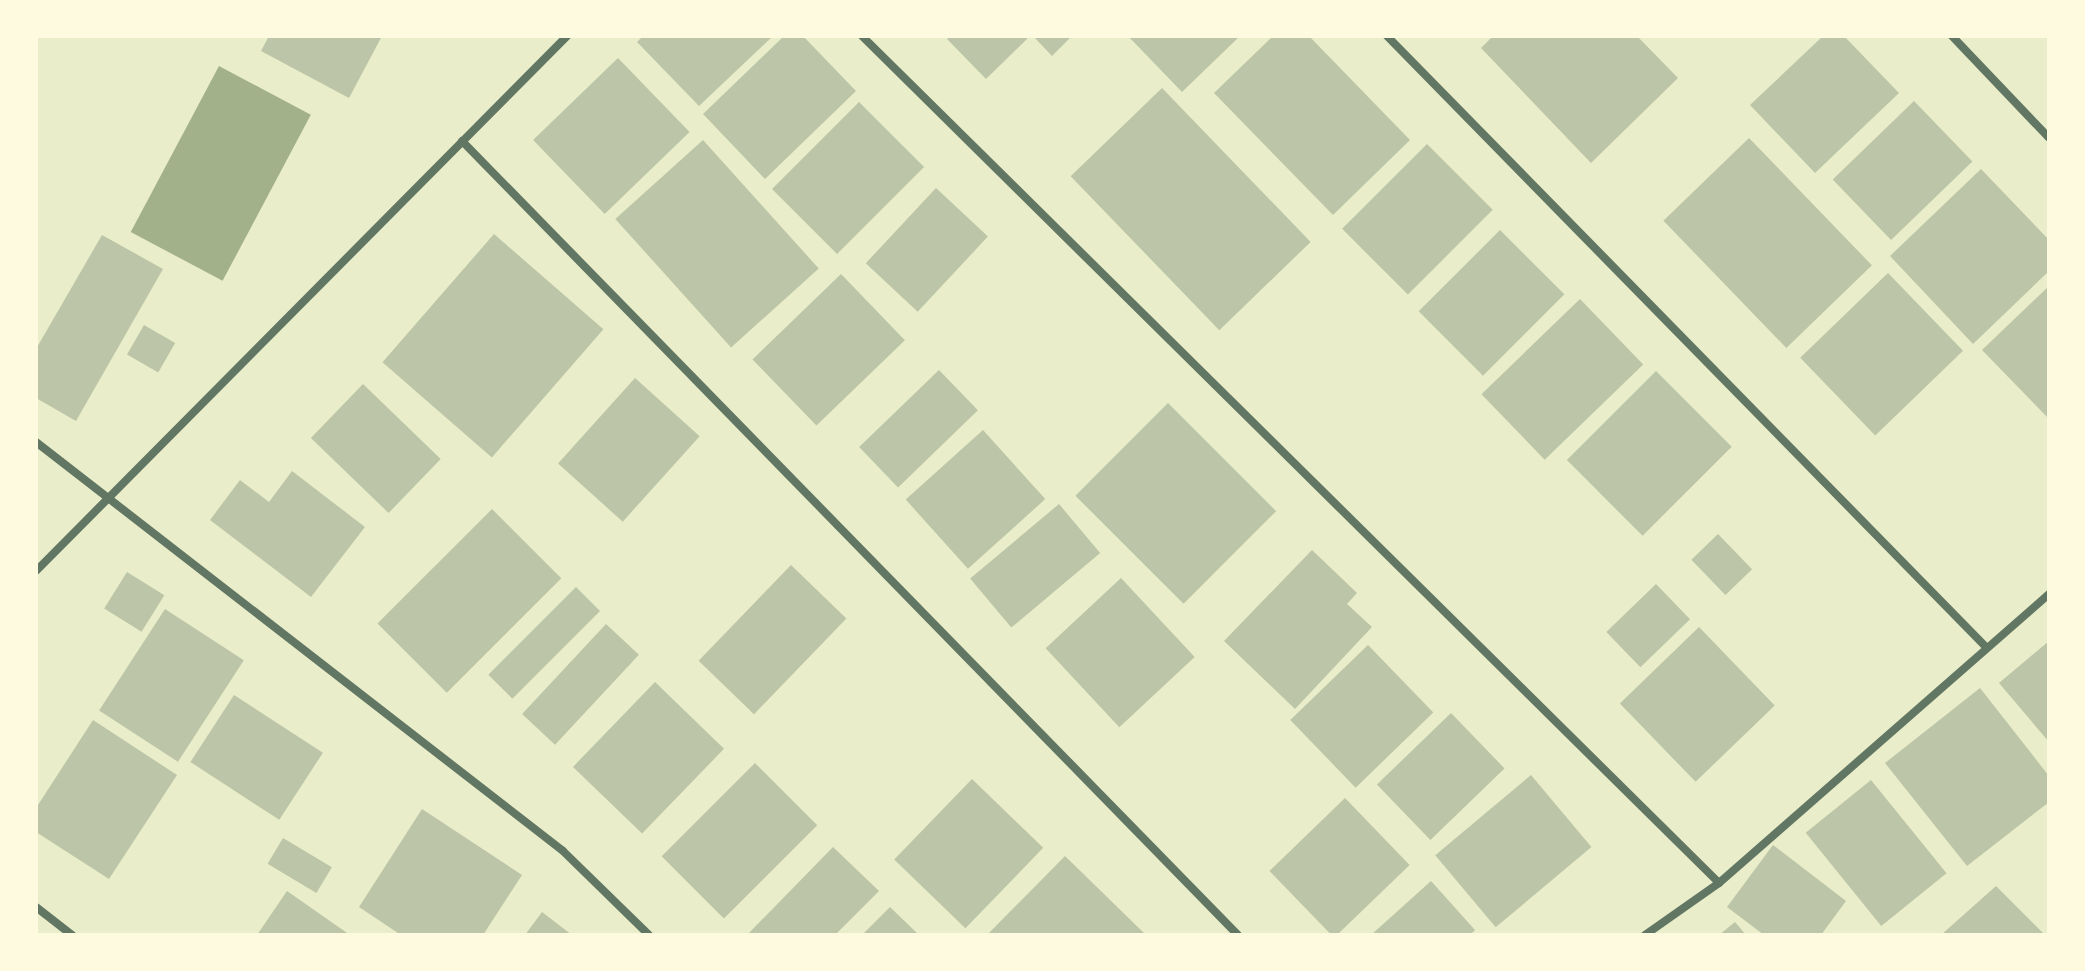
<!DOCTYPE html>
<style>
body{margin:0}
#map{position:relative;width:2085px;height:971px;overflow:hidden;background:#e9edc9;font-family:"Alegreya Sans",sans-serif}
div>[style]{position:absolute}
.water>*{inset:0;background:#a3b18a;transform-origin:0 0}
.building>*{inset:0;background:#bcc5a7;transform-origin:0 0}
.minor>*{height:8px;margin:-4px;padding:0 4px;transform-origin:4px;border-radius:4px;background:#617663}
span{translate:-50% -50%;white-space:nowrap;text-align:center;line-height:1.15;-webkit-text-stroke:7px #fefae0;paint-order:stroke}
.frame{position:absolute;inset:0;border:38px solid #fefae0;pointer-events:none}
</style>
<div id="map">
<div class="water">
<div style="left:219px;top:66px;width:104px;height:188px;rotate:28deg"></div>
</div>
<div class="building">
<div style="clip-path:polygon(269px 36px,382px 36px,349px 98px,261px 51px)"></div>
<div style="clip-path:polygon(643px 36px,773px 36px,699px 106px,637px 42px)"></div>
<div style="clip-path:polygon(784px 36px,803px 36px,856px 91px,765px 179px,703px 114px)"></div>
<div style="clip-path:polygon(951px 36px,1030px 36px,986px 79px,947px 39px)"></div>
<div style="clip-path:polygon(1033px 36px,1072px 36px,1052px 56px)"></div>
<div style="clip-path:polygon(1128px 36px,1240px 36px,1182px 92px)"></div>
<div style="clip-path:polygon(1273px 36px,1309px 36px,1410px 140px,1333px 215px,1214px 93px)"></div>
<div style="clip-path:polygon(1493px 36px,1637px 36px,1678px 78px,1591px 163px,1481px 48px)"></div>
<div style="clip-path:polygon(1823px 36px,1844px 36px,1899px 93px,1815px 173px,1750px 105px)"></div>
<div style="left:618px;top:58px;width:103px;height:118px;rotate:46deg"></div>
<div style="left:1162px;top:88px;width:214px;height:127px;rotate:46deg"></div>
<div style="left:1914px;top:101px;width:84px;height:113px;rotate:46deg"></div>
<div style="left:859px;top:102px;width:92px;height:123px;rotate:45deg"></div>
<div style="left:1749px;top:138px;width:177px;height:119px;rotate:46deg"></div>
<div style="left:703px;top:140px;width:173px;height:118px;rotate:48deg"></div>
<div style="left:1427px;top:144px;width:93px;height:120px;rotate:45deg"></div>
<div style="clip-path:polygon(1981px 169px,2049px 240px,2049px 271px,1973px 344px,1890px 256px)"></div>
<div style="left:936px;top:188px;width:71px;height:103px;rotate:43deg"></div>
<div style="left:1500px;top:230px;width:91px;height:115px;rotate:45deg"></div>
<div style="left:494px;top:234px;width:145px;height:170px;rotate:41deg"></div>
<div style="clip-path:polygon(102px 235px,163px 269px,76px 421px,36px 398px,36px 349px)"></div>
<div style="left:1888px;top:273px;width:108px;height:122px;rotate:46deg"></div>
<div style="left:841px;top:274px;width:92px;height:123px;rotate:46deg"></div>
<div style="clip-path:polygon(2049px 286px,2049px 419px,1982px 350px)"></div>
<div style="left:1580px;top:299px;width:91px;height:137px;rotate:46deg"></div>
<div style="left:144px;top:325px;width:36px;height:34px;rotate:30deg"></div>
<div style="left:939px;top:370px;width:56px;height:111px;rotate:46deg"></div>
<div style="left:1656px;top:371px;width:107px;height:126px;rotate:45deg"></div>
<div style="left:635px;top:378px;width:87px;height:115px;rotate:42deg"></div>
<div style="left:363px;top:384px;width:108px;height:75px;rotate:44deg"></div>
<div style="left:1168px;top:403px;width:153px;height:131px;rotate:45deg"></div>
<div style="left:983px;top:430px;width:93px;height:104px;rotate:48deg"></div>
<div style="clip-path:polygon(292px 471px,365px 527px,311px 597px,210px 520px,240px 480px,269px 502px)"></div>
<div style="left:1059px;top:504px;width:64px;height:116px;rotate:50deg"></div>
<div style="left:492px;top:509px;width:98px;height:162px;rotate:45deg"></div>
<div style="left:1718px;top:534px;width:49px;height:37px;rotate:46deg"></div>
<div style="clip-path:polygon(1312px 550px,1357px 593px,1347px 604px,1372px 627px,1295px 709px,1224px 641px)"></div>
<div style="left:791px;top:565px;width:77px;height:133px;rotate:44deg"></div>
<div style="left:127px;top:572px;width:44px;height:43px;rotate:32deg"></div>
<div style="left:1121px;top:578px;width:108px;height:103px;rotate:47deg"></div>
<div style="left:1656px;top:584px;width:49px;height:69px;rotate:46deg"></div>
<div style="left:576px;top:587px;width:34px;height:124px;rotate:45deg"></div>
<div style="left:165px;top:609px;width:94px;height:121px;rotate:33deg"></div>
<div style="left:606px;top:624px;width:45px;height:123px;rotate:43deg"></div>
<div style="left:1699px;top:627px;width:109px;height:110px;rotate:46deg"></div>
<div style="clip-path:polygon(2049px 641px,2049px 742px,1999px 683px)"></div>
<div style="left:1368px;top:645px;width:94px;height:108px;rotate:46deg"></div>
<div style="left:655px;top:682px;width:96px;height:118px;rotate:44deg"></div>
<div style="clip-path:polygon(1980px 688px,2049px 776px,2049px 802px,1967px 866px,1885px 763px)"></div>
<div style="left:234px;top:695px;width:106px;height:80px;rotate:33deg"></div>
<div style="left:1451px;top:713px;width:77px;height:103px;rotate:46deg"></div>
<div style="clip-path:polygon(93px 720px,177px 775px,109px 879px,36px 832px,36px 808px)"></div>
<div style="left:755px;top:763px;width:88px;height:132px;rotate:45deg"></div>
<div style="left:1531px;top:775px;width:94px;height:125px;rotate:50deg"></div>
<div style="left:972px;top:779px;width:99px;height:112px;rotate:44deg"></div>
<div style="left:1871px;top:780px;width:120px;height:84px;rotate:51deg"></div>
<div style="left:1345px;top:798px;width:93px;height:105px;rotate:46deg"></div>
<div style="clip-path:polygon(422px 809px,522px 875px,483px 935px,401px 935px,359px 907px)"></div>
<div style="left:283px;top:838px;width:57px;height:30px;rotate:31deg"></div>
<div style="clip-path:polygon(1773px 845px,1846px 901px,1821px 935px,1764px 935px,1727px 907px)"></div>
<div style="clip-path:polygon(833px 847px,879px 891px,835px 935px,747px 935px)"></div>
<div style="clip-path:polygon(1065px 856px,1146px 935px,987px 935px)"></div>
<div style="clip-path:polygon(1431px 881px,1475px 930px,1470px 935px,1371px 935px)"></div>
<div style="clip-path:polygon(1996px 886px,2045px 935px,1941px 935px)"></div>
<div style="clip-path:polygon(287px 891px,350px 935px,257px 935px)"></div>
<div style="clip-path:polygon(890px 907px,919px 935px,862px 935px)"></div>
<div style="clip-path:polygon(542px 912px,572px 935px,525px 935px)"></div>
<div style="clip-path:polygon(1735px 922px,1746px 935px,1719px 935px)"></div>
</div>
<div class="minor">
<div style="left:862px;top:36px;width:1205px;rotate:44.66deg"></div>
<div style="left:1387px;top:36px;width:856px;rotate:45.57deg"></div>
<div style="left:1952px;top:36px;width:141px;rotate:46.4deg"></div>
<div style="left:462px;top:141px;width:1110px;rotate:45.66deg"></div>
<div style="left:36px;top:442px;width:667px;rotate:37.81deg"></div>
<div style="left:563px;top:851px;width:120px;rotate:44.3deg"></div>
<div style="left:36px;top:571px;width:754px;rotate:-45.21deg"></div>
<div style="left:36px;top:907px;width:46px;rotate:37.9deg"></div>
<div style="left:1645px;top:935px;width:90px;rotate:-35.1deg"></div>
<div style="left:1719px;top:883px;width:439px;rotate:-41.2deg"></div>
</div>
<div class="frame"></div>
</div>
